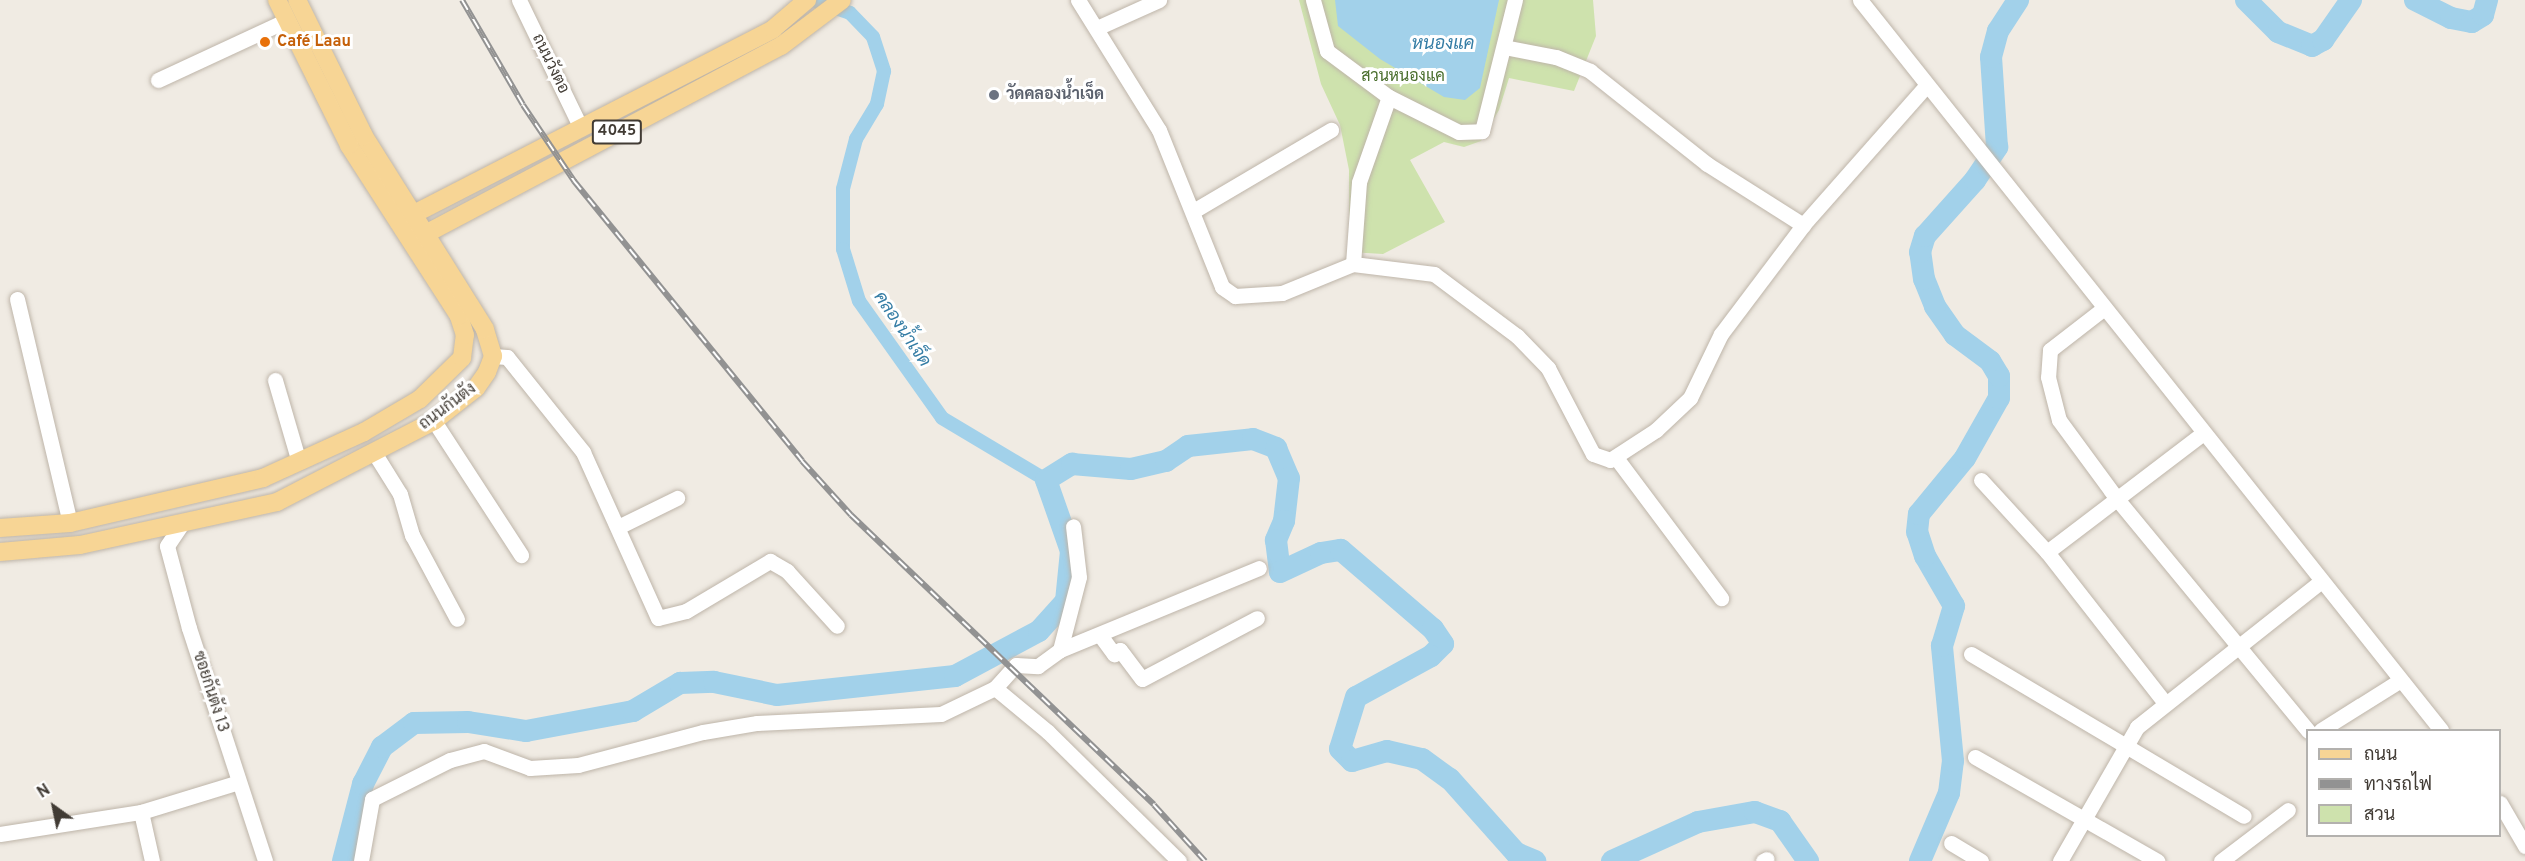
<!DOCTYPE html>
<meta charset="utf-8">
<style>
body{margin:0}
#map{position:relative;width:2525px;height:861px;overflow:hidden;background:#f0ebe3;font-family:Overpass,Sarabun,sans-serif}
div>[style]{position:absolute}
.green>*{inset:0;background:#cee2ad}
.water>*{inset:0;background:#a2d1ea}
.canal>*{height:14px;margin:-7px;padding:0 7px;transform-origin:7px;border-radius:7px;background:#a2d1ea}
.river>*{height:22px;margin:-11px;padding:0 11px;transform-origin:11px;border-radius:11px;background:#a2d1ea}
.roads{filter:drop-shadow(0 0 2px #beb5a9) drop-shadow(0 0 2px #beb5a9)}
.minor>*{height:15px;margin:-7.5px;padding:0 7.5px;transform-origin:7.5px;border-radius:7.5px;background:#fff}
.major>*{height:18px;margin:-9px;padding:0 9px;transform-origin:9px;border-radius:9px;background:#f7d595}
.rail>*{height:6px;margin-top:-3px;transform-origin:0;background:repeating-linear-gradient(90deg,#fff 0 11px,#929292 0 22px);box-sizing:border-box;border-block:2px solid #929292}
.dots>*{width:16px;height:16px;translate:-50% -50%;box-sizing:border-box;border:3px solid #fff;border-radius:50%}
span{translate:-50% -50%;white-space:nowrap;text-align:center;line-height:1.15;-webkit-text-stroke:6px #fff;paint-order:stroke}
.shield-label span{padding:2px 4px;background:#fff;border:2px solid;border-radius:4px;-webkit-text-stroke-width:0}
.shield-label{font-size:15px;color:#413b34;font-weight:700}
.food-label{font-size:16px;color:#c56008;font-weight:700}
.left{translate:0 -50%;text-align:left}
.street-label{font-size:16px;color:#413b34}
.park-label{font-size:16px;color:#496e2c}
.worship-label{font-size:16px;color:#5b616d;font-weight:700}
.water-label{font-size:18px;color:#357da5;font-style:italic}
.legend{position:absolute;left:2306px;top:729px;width:195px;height:108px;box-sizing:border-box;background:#fff;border:2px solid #b3b1ae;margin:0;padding:8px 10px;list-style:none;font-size:18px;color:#413b34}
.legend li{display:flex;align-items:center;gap:12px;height:30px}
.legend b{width:30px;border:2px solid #b3b1ae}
.north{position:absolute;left:24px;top:777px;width:60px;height:60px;-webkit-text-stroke:4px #fff;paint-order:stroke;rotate:327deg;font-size:16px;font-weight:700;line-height:24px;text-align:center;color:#413b34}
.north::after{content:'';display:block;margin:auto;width:21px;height:27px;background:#413b34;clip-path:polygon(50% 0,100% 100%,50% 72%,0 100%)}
</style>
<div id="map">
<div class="green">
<div style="clip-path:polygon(1299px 0,1593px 0,1596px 36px,1574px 91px,1509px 78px,1499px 110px,1481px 141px,1464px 147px,1444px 142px,1410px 160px,1445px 222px,1383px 254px,1349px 252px,1349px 170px,1340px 125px,1321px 84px)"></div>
</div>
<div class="water">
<div style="clip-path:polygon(1335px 0,1499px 0,1480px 88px,1465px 100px,1444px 97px,1380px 59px,1338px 26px)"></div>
</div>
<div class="canal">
<div style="left:812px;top:0;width:40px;rotate:18.9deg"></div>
<div style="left:850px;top:13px;width:33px;rotate:46deg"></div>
<div style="left:873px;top:37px;width:36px;rotate:72deg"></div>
<div style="left:884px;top:71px;width:34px;rotate:102deg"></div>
<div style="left:877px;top:104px;width:41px;rotate:121deg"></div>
<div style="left:856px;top:139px;width:52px;rotate:104.6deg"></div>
<div style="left:843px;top:189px;width:60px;rotate:90deg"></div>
<div style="left:843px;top:249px;width:54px;rotate:72.9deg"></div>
<div style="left:859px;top:301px;width:143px;rotate:54.6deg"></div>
<div style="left:942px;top:418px;width:121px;rotate:30.8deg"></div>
</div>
<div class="river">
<div style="left:2246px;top:0;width:45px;rotate:45deg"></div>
<div style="left:2278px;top:32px;width:37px;rotate:22deg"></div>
<div style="left:2312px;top:46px;width:13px;rotate:-29deg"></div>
<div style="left:2323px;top:40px;width:49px;rotate:-55deg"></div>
<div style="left:2415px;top:0;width:40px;rotate:26.6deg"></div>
<div style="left:2451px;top:18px;width:21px;rotate:11deg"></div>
<div style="left:2472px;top:22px;width:13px;rotate:-32deg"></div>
<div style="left:2483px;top:15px;width:16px;rotate:-75deg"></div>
<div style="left:343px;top:861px;width:80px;rotate:-75.4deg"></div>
<div style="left:363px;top:784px;width:42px;rotate:-62.8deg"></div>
<div style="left:382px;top:747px;width:40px;rotate:-37deg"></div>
<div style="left:414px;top:723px;width:54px;rotate:-1.1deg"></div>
<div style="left:468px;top:722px;width:59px;rotate:8.8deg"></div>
<div style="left:526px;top:731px;width:109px;rotate:-10.6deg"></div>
<div style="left:633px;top:711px;width:55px;rotate:-30.8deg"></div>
<div style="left:680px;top:683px;width:34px;rotate:-2deg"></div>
<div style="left:714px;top:682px;width:64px;rotate:11.7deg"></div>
<div style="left:777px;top:695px;width:179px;rotate:-6.1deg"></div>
<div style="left:955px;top:676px;width:95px;rotate:-28.2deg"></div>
<div style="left:1039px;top:631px;width:40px;rotate:-48deg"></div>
<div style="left:1066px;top:601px;width:50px;rotate:-84.3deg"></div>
<div style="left:1071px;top:551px;width:75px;rotate:-109.4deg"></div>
<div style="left:1046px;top:480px;width:31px;rotate:-32deg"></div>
<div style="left:1072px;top:464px;width:59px;rotate:4.8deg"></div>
<div style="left:1131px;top:469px;width:36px;rotate:-13deg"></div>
<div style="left:1166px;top:461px;width:27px;rotate:-34deg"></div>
<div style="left:1188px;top:446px;width:65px;rotate:-6.1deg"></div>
<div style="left:1253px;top:439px;width:25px;rotate:21deg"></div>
<div style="left:1276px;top:448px;width:33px;rotate:67deg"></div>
<div style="left:1289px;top:478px;width:43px;rotate:96.6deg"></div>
<div style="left:1284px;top:521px;width:21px;rotate:113deg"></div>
<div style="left:1276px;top:540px;width:32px;rotate:83deg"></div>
<div style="left:1280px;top:572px;width:45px;rotate:-24.9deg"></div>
<div style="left:1321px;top:553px;width:20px;rotate:-9deg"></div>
<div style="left:1341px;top:550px;width:121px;rotate:40.7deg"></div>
<div style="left:1433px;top:629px;width:18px;rotate:56deg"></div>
<div style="left:1443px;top:644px;width:17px;rotate:135deg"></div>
<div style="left:1431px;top:656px;width:85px;rotate:151.3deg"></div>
<div style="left:1356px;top:697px;width:54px;rotate:107.1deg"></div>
<div style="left:1340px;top:749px;width:17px;rotate:45deg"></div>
<div style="left:1352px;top:761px;width:36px;rotate:-16deg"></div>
<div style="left:1387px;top:751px;width:36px;rotate:13deg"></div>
<div style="left:1422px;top:759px;width:34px;rotate:36deg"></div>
<div style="left:1450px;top:779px;width:99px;rotate:48.3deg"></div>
<div style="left:1516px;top:853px;width:21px;rotate:23deg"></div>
<div style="left:1612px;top:861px;width:94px;rotate:-24.4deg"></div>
<div style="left:1698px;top:822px;width:58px;rotate:-10deg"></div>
<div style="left:1755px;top:812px;width:27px;rotate:20deg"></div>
<div style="left:1780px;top:821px;width:49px;rotate:55deg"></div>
<div style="left:1920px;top:861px;width:74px;rotate:-66.9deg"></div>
<div style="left:1949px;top:793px;width:32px;rotate:-83deg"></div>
<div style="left:1953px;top:761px;width:116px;rotate:-95.5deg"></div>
<div style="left:1942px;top:646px;width:42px;rotate:-73.3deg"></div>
<div style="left:1954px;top:606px;width:58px;rotate:-120.1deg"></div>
<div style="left:1925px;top:556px;width:25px;rotate:-108deg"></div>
<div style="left:1917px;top:532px;width:18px;rotate:-84deg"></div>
<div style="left:1919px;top:514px;width:72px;rotate:-50.6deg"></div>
<div style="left:1965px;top:458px;width:69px;rotate:-60.5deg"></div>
<div style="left:1999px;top:398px;width:22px;rotate:-90deg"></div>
<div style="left:1999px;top:376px;width:17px;rotate:-121deg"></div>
<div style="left:1990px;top:361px;width:44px;rotate:-143.4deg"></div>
<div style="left:1955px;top:335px;width:35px;rotate:-125deg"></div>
<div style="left:1935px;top:306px;width:29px;rotate:-112deg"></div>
<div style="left:1924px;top:279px;width:27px;rotate:-98deg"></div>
<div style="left:1920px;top:252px;width:17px;rotate:-73deg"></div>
<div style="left:1925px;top:236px;width:75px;rotate:-48.2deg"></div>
<div style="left:1975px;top:180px;width:40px;rotate:-56deg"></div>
<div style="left:1997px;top:147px;width:90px;rotate:-93.8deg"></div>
<div style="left:1991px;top:57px;width:27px;rotate:-75deg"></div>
<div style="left:1998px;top:31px;width:37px;rotate:-57deg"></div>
</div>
<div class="roads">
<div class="minor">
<div style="left:519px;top:0;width:142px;rotate:64.2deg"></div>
<div style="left:1078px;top:0;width:153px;rotate:58.1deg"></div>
<div style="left:1159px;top:130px;width:169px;rotate:68.1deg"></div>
<div style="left:1222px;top:287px;width:16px;rotate:35deg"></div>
<div style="left:1235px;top:296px;width:47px;rotate:-3.7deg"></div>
<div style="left:1282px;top:293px;width:77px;rotate:-22.2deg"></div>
<div style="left:1353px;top:264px;width:82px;rotate:7deg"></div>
<div style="left:1434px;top:274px;width:104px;rotate:36.8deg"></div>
<div style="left:1517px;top:336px;width:45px;rotate:45.9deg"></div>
<div style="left:1548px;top:368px;width:97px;rotate:62.4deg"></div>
<div style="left:1593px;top:454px;width:18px;rotate:19deg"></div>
<div style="left:1610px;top:460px;width:55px;rotate:-33.1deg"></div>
<div style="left:1656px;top:430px;width:47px;rotate:-43.3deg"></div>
<div style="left:1690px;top:398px;width:71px;rotate:-64.2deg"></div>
<div style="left:1721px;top:334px;width:136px;rotate:-53deg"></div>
<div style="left:1803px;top:225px;width:184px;rotate:-48.5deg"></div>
<div style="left:1313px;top:0;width:53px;rotate:74.6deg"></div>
<div style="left:1327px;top:51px;width:77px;rotate:36.6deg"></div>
<div style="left:1389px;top:97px;width:78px;rotate:26.6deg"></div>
<div style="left:1459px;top:132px;width:23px;rotate:-2deg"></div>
<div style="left:1482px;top:131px;width:135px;rotate:-75.9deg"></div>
<div style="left:1860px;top:0;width:933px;rotate:51.48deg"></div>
<div style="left:1099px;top:27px;width:66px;rotate:-24.2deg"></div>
<div style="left:1504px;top:47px;width:53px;rotate:10.9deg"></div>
<div style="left:1556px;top:57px;width:37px;rotate:22deg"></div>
<div style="left:1590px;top:71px;width:149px;rotate:38.5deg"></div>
<div style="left:1707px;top:164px;width:114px;rotate:32.4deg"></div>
<div style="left:158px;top:80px;width:140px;rotate:-24.9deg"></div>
<div style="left:1195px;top:210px;width:158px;rotate:-30.5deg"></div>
<div style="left:1353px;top:264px;width:82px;rotate:-85.8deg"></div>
<div style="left:1359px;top:182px;width:90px;rotate:-70.6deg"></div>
<div style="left:17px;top:299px;width:230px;rotate:76.7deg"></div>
<div style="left:2103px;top:309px;width:67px;rotate:142.3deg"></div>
<div style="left:2050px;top:350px;width:27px;rotate:94deg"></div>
<div style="left:2048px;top:377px;width:44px;rotate:75.7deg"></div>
<div style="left:2059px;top:420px;width:98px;rotate:53.7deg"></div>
<div style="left:2117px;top:499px;width:301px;rotate:50.5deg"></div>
<div style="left:493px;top:356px;width:14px;rotate:4deg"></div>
<div style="left:507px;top:357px;width:122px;rotate:51.3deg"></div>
<div style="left:583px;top:452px;width:182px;rotate:65.7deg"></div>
<div style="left:658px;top:618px;width:29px;rotate:-14deg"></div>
<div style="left:686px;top:611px;width:98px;rotate:-30.8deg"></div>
<div style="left:770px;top:561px;width:20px;rotate:30deg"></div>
<div style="left:787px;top:571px;width:74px;rotate:47.7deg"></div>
<div style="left:275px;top:380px;width:85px;rotate:73.7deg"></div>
<div style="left:434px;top:421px;width:160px;rotate:57deg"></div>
<div style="left:375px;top:454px;width:47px;rotate:58deg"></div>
<div style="left:400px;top:494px;width:43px;rotate:73.7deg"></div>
<div style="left:412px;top:535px;width:95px;rotate:61.8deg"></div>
<div style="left:1617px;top:459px;width:174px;rotate:53.2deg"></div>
<div style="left:1981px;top:480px;width:98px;rotate:47.5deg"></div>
<div style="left:2047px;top:552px;width:190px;rotate:52deg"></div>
<div style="left:181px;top:525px;width:25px;rotate:124deg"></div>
<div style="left:167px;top:546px;width:85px;rotate:75deg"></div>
<div style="left:189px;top:628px;width:245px;rotate:71.9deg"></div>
<div style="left:618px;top:527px;width:66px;rotate:-26.2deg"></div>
<div style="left:2047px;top:552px;width:196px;rotate:-37.3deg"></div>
<div style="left:1100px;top:635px;width:24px;rotate:54deg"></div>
<div style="left:1114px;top:654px;width:7px;rotate:-34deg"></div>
<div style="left:1120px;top:650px;width:36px;rotate:53deg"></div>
<div style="left:1142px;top:679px;width:130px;rotate:-27.9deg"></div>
<div style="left:1060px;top:650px;width:215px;rotate:-22.4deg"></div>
<div style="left:1971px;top:654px;width:317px;rotate:30.7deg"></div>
<div style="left:995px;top:688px;width:31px;rotate:-48deg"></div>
<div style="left:1016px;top:665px;width:22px;rotate:3deg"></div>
<div style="left:1038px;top:666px;width:27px;rotate:-36deg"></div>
<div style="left:1060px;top:650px;width:75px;rotate:-75.4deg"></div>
<div style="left:1079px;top:577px;width:51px;rotate:-96.7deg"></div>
<div style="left:2321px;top:730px;width:92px;rotate:-32.1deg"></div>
<div style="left:1975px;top:757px;width:210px;rotate:29.7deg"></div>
<div style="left:2500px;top:803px;width:50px;rotate:59.8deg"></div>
<div style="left:141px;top:812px;width:50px;rotate:77.3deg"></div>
<div style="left:0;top:834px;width:143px;rotate:-8.9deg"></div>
<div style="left:141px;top:812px;width:102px;rotate:-17deg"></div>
<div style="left:1951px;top:843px;width:35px;rotate:31deg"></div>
<div style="left:361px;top:861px;width:63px;rotate:-79.9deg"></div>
<div style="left:372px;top:799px;width:87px;rotate:-26.6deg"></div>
<div style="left:450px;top:760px;width:35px;rotate:-15deg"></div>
<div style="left:484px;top:751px;width:49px;rotate:20.3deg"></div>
<div style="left:530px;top:768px;width:48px;rotate:-3.6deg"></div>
<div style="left:578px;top:765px;width:129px;rotate:-14.8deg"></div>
<div style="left:703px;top:732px;width:55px;rotate:-9.5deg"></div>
<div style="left:757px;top:723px;width:184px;rotate:-2.8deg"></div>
<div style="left:941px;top:714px;width:60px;rotate:-25.7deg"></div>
<div style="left:995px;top:688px;width:69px;rotate:39.7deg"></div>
<div style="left:1048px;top:732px;width:184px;rotate:44.6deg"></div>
<div style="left:1763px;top:861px;width:4px;rotate:-27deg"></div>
<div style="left:2060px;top:861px;width:155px;rotate:-60.1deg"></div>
<div style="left:2137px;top:727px;width:233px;rotate:-38.4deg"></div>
<div style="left:2221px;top:861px;width:84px;rotate:-37.3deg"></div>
</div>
<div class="major">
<div style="left:406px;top:218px;width:413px;rotate:-27.2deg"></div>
<div style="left:773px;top:29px;width:45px;rotate:-40.5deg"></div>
<div style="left:416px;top:239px;width:413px;rotate:-27.9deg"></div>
<div style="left:781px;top:46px;width:76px;rotate:-37deg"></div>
<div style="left:0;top:528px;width:70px;rotate:-4.1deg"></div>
<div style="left:70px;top:523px;width:198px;rotate:-13.1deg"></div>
<div style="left:263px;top:478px;width:111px;rotate:-24.5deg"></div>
<div style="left:364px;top:432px;width:65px;rotate:-30.5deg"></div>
<div style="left:420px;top:399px;width:59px;rotate:-44.3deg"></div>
<div style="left:462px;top:358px;width:23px;rotate:-83deg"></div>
<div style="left:465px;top:335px;width:20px;rotate:-108deg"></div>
<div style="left:459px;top:316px;width:203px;rotate:-122.8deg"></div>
<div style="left:349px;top:145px;width:162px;rotate:-116.4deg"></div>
<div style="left:0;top:552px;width:80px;rotate:-5deg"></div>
<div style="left:80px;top:545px;width:202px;rotate:-12.3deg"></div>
<div style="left:277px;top:502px;width:177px;rotate:-27.3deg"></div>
<div style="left:434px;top:421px;width:53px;rotate:-38.2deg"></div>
<div style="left:476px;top:388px;width:19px;rotate:-55deg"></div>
<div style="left:487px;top:372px;width:17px;rotate:-69deg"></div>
<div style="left:493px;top:356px;width:28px;rotate:-107deg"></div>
<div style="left:485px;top:329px;width:228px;rotate:-122.1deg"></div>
<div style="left:364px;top:136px;width:152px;rotate:-116.2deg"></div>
</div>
</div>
<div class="rail">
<div style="left:462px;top:0;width:121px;rotate:59.8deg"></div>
<div style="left:523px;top:105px;width:92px;rotate:56.1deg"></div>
<div style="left:574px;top:181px;width:361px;rotate:50.8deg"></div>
<div style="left:802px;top:461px;width:73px;rotate:47.8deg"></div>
<div style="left:851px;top:515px;width:419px;rotate:43.7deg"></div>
<div style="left:1154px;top:805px;width:76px;rotate:47.7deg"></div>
</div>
<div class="dots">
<div style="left:265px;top:42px;background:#e8710a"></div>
<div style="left:994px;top:95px;background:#6b7280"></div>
</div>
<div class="shield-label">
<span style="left:617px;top:132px">4045</span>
</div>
<div class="food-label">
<span class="left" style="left:277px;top:42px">Café Laau</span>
</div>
<div class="street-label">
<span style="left:550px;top:64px;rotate:64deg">ถนนวังตอ</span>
<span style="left:448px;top:407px;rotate:-37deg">ถนนกันตัง</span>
<span style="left:210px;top:692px;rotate:72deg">ซอยกันตัง 13</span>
</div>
<div class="park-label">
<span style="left:1403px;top:77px">สวนหนองแค</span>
</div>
<div class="worship-label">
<span class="left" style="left:1006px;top:95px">วัดคลองน้ำเจ็ด</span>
</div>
<div class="water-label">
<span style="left:1443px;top:45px">หนองแค</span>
<span style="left:901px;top:330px;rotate:56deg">คลองน้ำเจ็ด</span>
</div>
<ul class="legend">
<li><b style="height:8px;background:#f7d595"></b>ถนน</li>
<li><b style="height:8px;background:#929292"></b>ทางรถไฟ</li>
<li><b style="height:16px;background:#cee2ad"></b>สวน</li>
</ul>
<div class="north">N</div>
</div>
